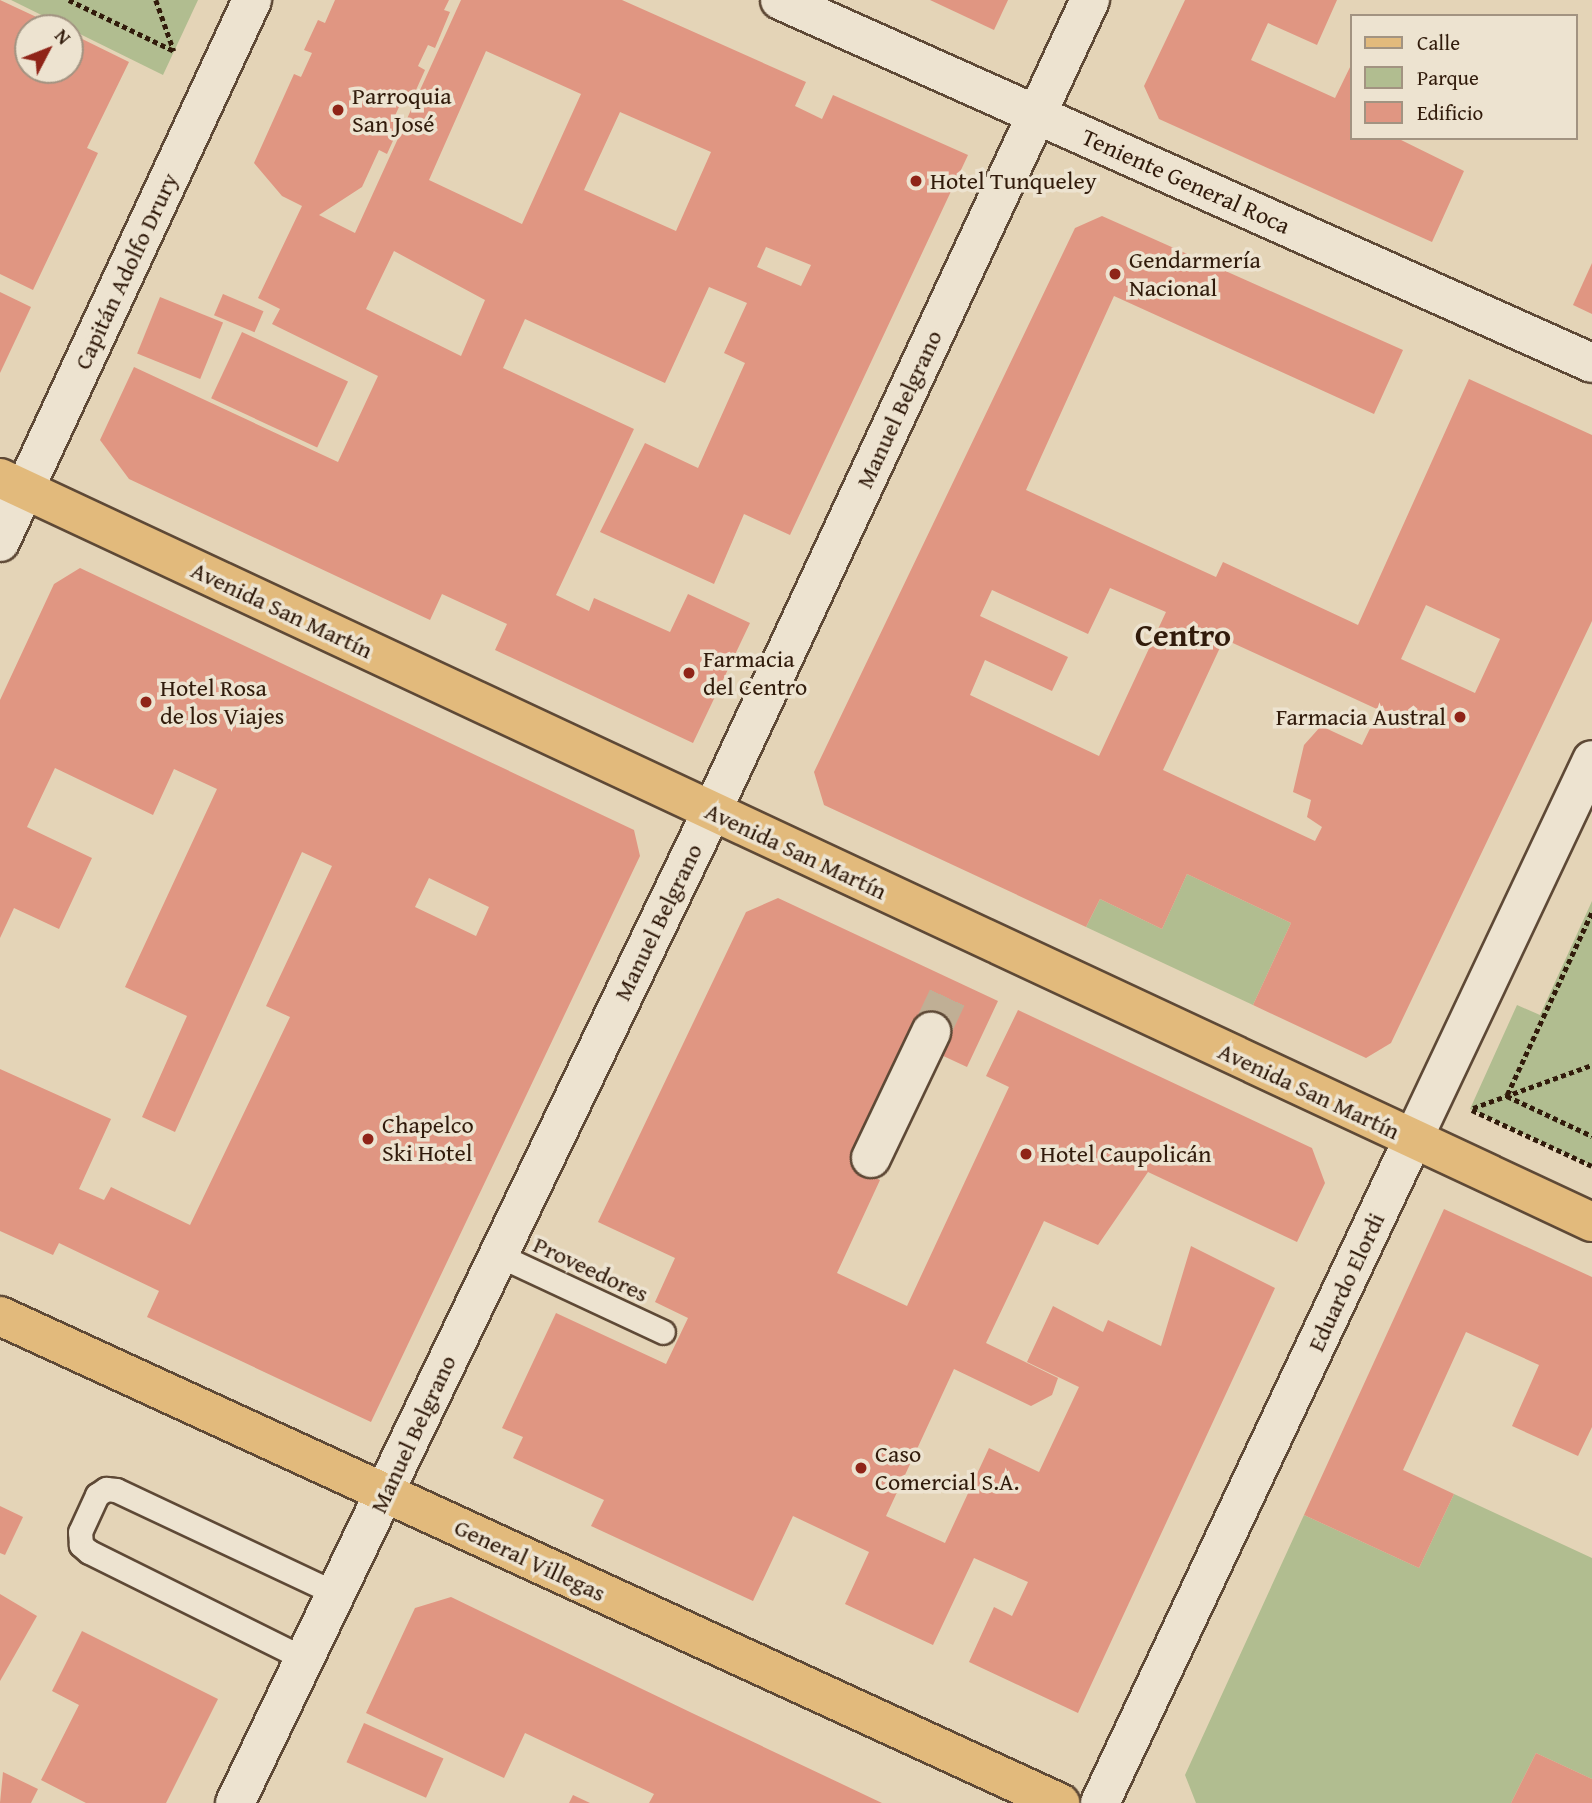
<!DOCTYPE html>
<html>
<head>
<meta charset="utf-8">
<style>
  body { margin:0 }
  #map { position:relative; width:1592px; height:1803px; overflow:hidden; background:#e4d4b7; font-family:"Gentium Book Plus",serif }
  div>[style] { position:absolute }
  .green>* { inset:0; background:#b1bd90 }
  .building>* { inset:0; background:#e09682; transform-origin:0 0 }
  .street-tunnel>* { height:38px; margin-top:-19px; transform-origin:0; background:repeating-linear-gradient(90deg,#c0af95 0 38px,transparent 0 57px) }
  .path>* { height:4.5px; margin-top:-2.25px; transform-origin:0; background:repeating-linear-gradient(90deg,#311b0b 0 5px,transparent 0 8.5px) }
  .roads { filter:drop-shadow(2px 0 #5e4936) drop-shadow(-2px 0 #5e4936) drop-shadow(0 2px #5e4936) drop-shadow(0 -2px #5e4936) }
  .lane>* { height:23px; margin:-11.5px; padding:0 11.5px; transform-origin:11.5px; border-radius:11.5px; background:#ede3d0 }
  .street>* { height:38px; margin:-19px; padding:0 19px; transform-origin:19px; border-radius:19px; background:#ede3d0 }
  .secondary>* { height:38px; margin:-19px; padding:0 19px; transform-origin:19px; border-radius:19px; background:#ede3d0 }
  .primary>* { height:38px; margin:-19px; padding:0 19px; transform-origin:19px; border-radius:19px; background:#e2ba7c }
  .dots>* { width:19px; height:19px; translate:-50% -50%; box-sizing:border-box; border:4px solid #ede3d0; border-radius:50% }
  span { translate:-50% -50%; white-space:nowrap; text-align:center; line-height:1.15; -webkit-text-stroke:7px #ede3d0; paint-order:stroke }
  .poi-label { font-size:24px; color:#311b0b }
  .left { translate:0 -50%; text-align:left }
  .right { translate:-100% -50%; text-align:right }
  .street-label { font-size:24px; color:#311b0b }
  .district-label { font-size:32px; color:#311b0b; font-weight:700 }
  .legend { position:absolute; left:1350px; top:14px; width:228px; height:126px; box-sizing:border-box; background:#ede3d0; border:2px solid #a29381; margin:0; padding:9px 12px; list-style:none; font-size:21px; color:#311b0b }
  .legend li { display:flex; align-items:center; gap:14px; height:35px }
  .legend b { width:35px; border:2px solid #a29381 }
  .north { position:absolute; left:14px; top:14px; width:70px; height:70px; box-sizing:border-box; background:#ede3d0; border:2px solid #a29381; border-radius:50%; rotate:48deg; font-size:19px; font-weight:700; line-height:28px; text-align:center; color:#311b0b }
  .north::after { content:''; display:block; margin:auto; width:24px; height:32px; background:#8f2418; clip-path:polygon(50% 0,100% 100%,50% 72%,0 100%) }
</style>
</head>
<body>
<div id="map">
  <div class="green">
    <i style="clip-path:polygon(11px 0,198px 0,163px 75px)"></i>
    <i style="clip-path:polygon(1187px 874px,1291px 923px,1253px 1005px,1086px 927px,1100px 899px,1162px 929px)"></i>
    <i style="clip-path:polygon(1592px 901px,1592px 1166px,1470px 1109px,1517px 1005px,1540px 1015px)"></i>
    <i style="clip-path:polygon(1454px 1494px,1592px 1558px,1592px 1779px,1536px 1753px,1511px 1803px,1196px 1803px,1185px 1775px,1304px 1515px,1419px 1568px)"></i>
  </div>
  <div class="building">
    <i style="clip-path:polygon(0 0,60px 28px,28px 28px,28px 70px,70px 70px,70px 33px,129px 62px,87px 148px,98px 153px,33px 290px,0 274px)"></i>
    <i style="clip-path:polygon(evenodd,335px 0,449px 0,444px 10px,450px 12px,435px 48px,428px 45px,418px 66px,425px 70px,412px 99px,404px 96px,393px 120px,401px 123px,387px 154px,379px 150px,362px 187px,319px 215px,355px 233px,461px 0,622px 0,806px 82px,795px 106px,822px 119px,833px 95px,968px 155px,790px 535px,744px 514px,714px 584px,600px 532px,645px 443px,698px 468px,745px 363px,724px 353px,747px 303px,709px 287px,665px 383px,525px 319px,503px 368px,634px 429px,556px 595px,589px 611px,594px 598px,670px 632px,688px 594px,750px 623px,693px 743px,495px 650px,507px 624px,442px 594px,430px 620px,129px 479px,100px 440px,134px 367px,338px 462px,378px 376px,272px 324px,280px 309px,258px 298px,302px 206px,282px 196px,254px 163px,294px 74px,301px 77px,312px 53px,304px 50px,318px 20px,325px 23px,335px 0,486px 51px,581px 94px,522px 224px,429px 180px,486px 51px,335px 0,620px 112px,711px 152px,676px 231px,584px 190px,620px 112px,335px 0,766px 247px,811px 265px,801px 286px,757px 267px,766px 247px,335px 0,394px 251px,485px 300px,461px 356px,366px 309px,394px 251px)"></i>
    <i style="clip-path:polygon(930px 0,1008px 0,994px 30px)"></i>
    <i style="clip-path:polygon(1185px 0,1337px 0,1317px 45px,1268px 23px,1251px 60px,1335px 98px,1352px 63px,1352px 138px,1397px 138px,1464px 171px,1432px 242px,1159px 119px,1144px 86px)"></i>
    <i style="clip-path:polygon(evenodd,1102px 216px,1403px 350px,1374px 414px,1114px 296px,1026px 490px,1216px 577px,1223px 562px,1358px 625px,1469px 379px,1592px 435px,1592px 621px,1391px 1043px,1366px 1058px,1253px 1005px,1291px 923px,1187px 874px,1162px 929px,1100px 899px,1086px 927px,824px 805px,814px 772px,1075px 228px,1102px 216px,1110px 588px,1166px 612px,1099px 756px,970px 695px,985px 660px,1052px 691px,1068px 657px,980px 616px,992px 590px,1088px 634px,1110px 588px,1102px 216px,1426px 605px,1500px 639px,1475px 693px,1401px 659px,1426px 605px,1102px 216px,1224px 639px,1379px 710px,1362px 745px,1321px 726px,1304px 745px,1293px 792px,1311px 800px,1307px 817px,1322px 827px,1315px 841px,1163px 770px,1224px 639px)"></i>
    <i style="clip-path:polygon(1592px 263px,1592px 314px,1573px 305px)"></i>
    <i style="clip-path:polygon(0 292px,31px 307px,0 373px)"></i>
    <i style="left:223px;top:294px;width:44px;height:23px;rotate:23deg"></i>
    <i style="left:160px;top:297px;width:68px;height:61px;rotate:22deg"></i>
    <i style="left:242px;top:332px;width:117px;height:73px;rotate:25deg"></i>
    <i style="clip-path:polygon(evenodd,80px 568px,634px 830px,640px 856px,371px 1422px,147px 1317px,159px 1291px,59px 1243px,53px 1255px,0 1231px,0 1069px,111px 1119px,79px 1189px,104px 1200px,111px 1187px,190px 1225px,290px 1017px,266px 1006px,332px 866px,302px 852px,175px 1132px,142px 1117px,187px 1016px,125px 987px,217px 789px,174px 769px,153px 815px,55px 768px,27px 827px,92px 858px,59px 929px,14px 908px,0 938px,0 700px,54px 584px,80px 568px,429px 878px,489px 907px,476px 936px,415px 907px,429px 878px)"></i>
    <i style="clip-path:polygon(778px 898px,998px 1001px,967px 1067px,939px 1054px,917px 1025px,852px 1166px,880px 1180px,837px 1273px,907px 1306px,1009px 1087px,986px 1076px,1018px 1010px,1312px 1148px,1325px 1183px,1297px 1242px,1148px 1172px,1098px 1245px,1044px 1221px,986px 1343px,1058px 1378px,1052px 1395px,1031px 1406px,954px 1369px,886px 1516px,945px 1543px,989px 1448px,1039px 1472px,1079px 1387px,1027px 1362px,1053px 1306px,1103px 1332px,1108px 1320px,1161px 1346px,1191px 1246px,1275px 1288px,1078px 1713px,969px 1662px,994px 1607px,1012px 1616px,1028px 1582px,974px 1558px,933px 1645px,845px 1604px,869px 1552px,793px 1516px,753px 1601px,591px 1526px,604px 1500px,513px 1458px,523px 1437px,502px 1428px,556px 1313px,666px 1364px,688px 1318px,655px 1302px,675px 1258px,598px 1222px,746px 912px)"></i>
    <i style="clip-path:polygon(1444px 1209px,1592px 1277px,1592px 1427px,1578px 1456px,1512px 1426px,1539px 1365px,1466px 1332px,1403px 1470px,1454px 1494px,1419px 1568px,1304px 1515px)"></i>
    <i style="clip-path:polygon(0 1506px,23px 1517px,5px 1555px,0 1553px)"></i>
    <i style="clip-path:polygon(0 1594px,37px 1616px,0 1681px)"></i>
    <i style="clip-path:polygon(451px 1597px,692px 1713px,882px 1803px,649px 1803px,654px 1794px,525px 1733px,504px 1778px,366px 1713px,415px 1608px)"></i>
    <i style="clip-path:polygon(82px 1631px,218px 1699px,166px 1803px,86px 1803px,41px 1780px,79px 1705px,52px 1691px)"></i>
    <i style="left:364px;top:1723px;width:87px;height:43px;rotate:24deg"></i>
    <i style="clip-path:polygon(1536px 1753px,1592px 1779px,1592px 1803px,1511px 1803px)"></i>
    <i style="clip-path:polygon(3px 1772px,38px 1789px,31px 1803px,0 1803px)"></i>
    <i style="clip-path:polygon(573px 1795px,590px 1803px,569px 1803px)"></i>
  </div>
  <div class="street-tunnel">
    <i style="left:931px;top:1032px;width:56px;rotate:-64.8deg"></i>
  </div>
  <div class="path">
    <i style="left:69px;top:0;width:117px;rotate:25.9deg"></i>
    <i style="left:156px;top:0;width:54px;rotate:70.6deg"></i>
    <i style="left:1592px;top:913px;width:202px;rotate:114.9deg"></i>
    <i style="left:1507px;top:1096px;width:94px;rotate:25.2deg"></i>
    <i style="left:1473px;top:1108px;width:127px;rotate:-19.9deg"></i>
    <i style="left:1472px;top:1110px;width:132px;rotate:25deg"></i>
  </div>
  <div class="roads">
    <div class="lane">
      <i style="left:496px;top:1254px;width:184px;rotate:25deg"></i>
      <i style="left:305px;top:1659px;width:241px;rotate:-153.6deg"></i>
      <i style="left:89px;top:1552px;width:11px;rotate:-139deg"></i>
      <i style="left:81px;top:1545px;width:13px;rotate:-94deg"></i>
      <i style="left:80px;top:1532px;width:41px;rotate:-65.3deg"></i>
      <i style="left:97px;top:1495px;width:11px;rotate:-34deg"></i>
      <i style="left:106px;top:1489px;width:10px;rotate:6deg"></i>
      <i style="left:116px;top:1490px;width:244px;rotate:25.2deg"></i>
    </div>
    <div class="street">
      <i style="left:0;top:542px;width:598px;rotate:-65.06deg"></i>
      <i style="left:871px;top:1158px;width:140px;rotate:-64.5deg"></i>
      <i style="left:235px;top:1803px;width:1101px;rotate:-64.32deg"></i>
      <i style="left:712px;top:811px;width:895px;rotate:-65.01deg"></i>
      <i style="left:1100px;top:1803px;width:734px;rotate:-64.76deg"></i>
    </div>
    <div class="secondary">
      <i style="left:780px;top:0;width:889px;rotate:24.09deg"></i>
      <i style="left:1413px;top:1139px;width:419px;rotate:-64.7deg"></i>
    </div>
    <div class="primary">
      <i style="left:0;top:478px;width:1757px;rotate:25.05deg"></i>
      <i style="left:0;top:1316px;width:1167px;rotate:24.68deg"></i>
    </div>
  </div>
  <div class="dots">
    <i style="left:338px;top:110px;background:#8f2418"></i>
    <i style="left:916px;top:181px;background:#8f2418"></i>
    <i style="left:1115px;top:274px;background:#8f2418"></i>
    <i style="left:689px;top:673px;background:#8f2418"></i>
    <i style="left:146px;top:702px;background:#8f2418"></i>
    <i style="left:1460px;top:717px;background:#8f2418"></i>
    <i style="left:368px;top:1139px;background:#8f2418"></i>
    <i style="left:1026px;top:1154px;background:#8f2418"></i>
    <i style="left:861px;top:1468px;background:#8f2418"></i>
  </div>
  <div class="poi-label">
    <span class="left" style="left:352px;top:110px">Parroquia<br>San José</span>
    <span class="left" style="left:930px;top:181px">Hotel Tunqueley</span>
    <span class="left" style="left:1129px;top:274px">Gendarmería<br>Nacional</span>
    <span class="left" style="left:703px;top:673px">Farmacia<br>del Centro</span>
    <span class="left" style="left:160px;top:702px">Hotel Rosa<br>de los Viajes</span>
    <span class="right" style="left:1446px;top:717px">Farmacia Austral</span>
    <span class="left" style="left:382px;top:1139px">Chapelco<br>Ski Hotel</span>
    <span class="left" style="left:1040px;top:1154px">Hotel Caupolicán</span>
    <span class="left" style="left:875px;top:1468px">Caso<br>Comercial S.A.</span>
  </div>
  <div class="street-label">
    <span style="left:1186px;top:181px;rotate:24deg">Teniente General Roca</span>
    <span style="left:126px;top:271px;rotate:-65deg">Capitán Adolfo Drury</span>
    <span style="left:899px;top:409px;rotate:-65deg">Manuel Belgrano</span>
    <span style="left:282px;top:610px;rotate:25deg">Avenida San Martín</span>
    <span style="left:796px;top:851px;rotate:25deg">Avenida San Martín</span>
    <span style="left:658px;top:922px;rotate:-64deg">Manuel Belgrano</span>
    <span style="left:1309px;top:1091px;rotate:25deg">Avenida San Martín</span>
    <span style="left:591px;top:1269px;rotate:25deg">Proveedores</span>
    <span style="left:1346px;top:1282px;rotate:-65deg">Eduardo Elordi</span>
    <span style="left:413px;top:1434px;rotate:-65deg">Manuel Belgrano</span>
    <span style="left:530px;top:1560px;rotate:25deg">General Villegas</span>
  </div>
  <div class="district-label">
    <span style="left:1183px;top:635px">Centro</span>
  </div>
  <ul class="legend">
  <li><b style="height:9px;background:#e2ba7c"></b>Calle</li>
  <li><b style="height:19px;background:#b1bd90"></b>Parque</li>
  <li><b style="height:19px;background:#e09682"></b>Edificio</li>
  </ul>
  <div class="north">N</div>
</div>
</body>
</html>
